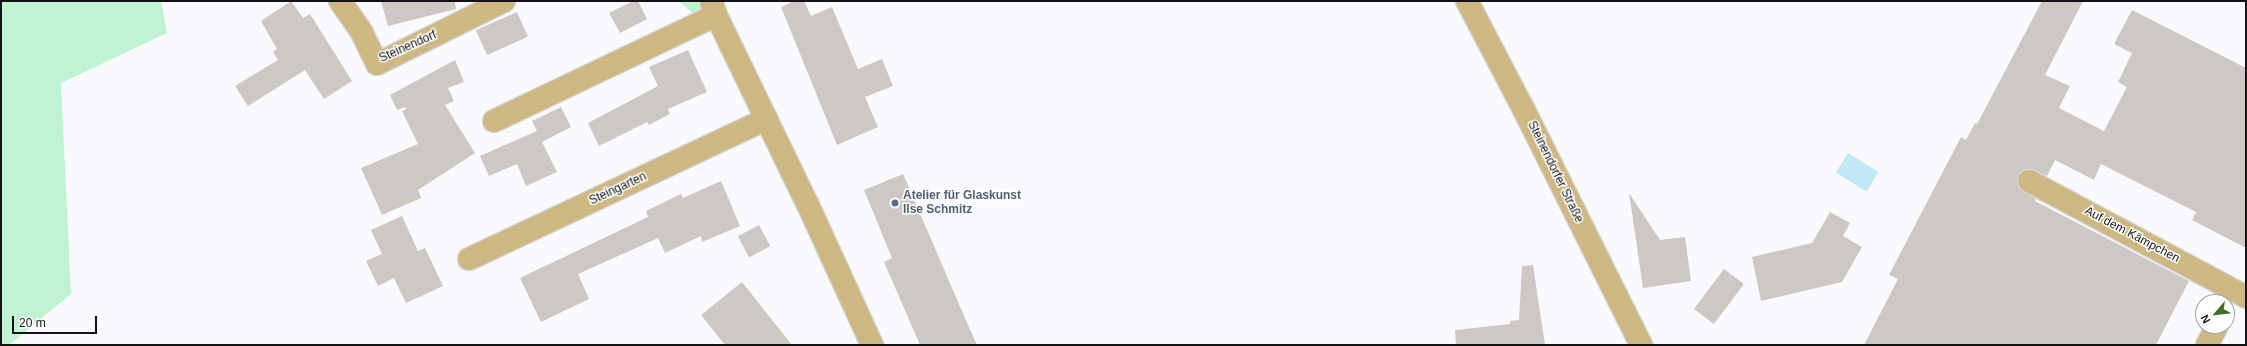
<!DOCTYPE html>
<html>
<head>
<meta charset="utf-8">
<style>
  body { margin:0 }
  #map { position:relative; width:2247px; height:346px; overflow:hidden; background:#fafafe; font-family:Arial,sans-serif }
  div>[style] { position:absolute }
  .green>* { inset:0; background:#bff3d2 }
  .water>* { inset:0; background:#c2e8f6; transform-origin:0 0 }
  .building>* { inset:0; background:#cdc8c3; transform-origin:0 0 }
  .roads { filter:drop-shadow(1px 0 #d5d5d9) drop-shadow(-1px 0 #d5d5d9) drop-shadow(0 1px #d5d5d9) drop-shadow(0 -1px #d5d5d9) }
  .minor>* { height:22px; margin:-11px; padding:0 11px; transform-origin:11px; border-radius:11px; background:#ceb881 }
  .dots>* { width:11px; height:11px; translate:-50% -50%; box-sizing:border-box; border:2px solid #fff; border-radius:50% }
  span { translate:-50% -50%; white-space:nowrap; text-align:center; line-height:1.15; -webkit-text-stroke:3px #fff; paint-order:stroke }
  .street-label { font-size:12px; color:#131315 }
  .service-label { font-size:12px; color:#4e5e75; font-weight:700 }
  .left { translate:0 -50%; text-align:left }
  .frame { position:absolute; inset:0; border:2px solid #131315; pointer-events:none }
  .north { position:absolute; left:2195px; top:294px; width:40px; height:40px; box-sizing:border-box; background:#fff; border:1px solid #a1a1a1; border-radius:50%; rotate:242deg; font-size:11px; font-weight:700; line-height:16px; text-align:center; color:#131315 }
  .north::after { content:''; display:block; margin:auto; width:14px; height:18px; background:#446d29; clip-path:polygon(50% 0,100% 100%,50% 72%,0 100%) }
  .scale { position:absolute; left:12px; top:316px; width:85px; height:18px; box-sizing:border-box; border:2px solid #131315; border-top:0; padding-left:5px; font-size:12px; line-height:14px; white-space:nowrap; color:#131315; -webkit-text-stroke:3px #fff; paint-order:stroke }
</style>
</head>
<body>
<div id="map">
  <div class="green">
    <i style="clip-path:polygon(1px 1px,161px 1px,167px 33px,61px 83px,71px 294px,9px 345px,1px 345px)"></i>
    <i style="clip-path:polygon(678px 1px,702px 1px,704px 8px,695px 15px)"></i>
  </div>
  <div class="water">
    <i style="left:1848px;top:153px;width:36px;height:23px;rotate:32deg"></i>
  </div>
  <div class="building">
    <i style="clip-path:polygon(291px 1px,303px 18px,310px 14px,352px 81px,324px 99px,305px 70px,248px 106px,235px 86px,278px 60px,273px 52px,277px 49px,261px 21px)"></i>
    <i style="clip-path:polygon(381px 1px,455px 1px,456px 9px,388px 26px)"></i>
    <i style="clip-path:polygon(633px 1px,638px 1px,647px 19px,620px 33px,609px 13px)"></i>
    <i style="clip-path:polygon(794px 1px,804px 1px,811px 16px,832px 7px,858px 69px,882px 59px,893px 86px,865px 97px,878px 127px,837px 145px,781px 7px)"></i>
    <i style="clip-path:polygon(2042px 1px,2083px 1px,2045px 75px,2070px 86px,2059px 108px,2104px 131px,2127px 87px,2118px 82px,2132px 53px,2114px 44px,2132px 10px,2246px 68px,2246px 248px,2192px 220px,2196px 212px,2101px 164px,2094px 180px,2055px 160px,2047px 176px,2029px 169px,2022px 171px,2017px 181px,2019px 188px,2036px 199px,2035px 201px,2189px 281px,2156px 345px,1864px 345px,1898px 279px,1889px 275px,1902px 250px,1961px 137px,1966px 140px,1975px 123px,1977px 124px)"></i>
    <i style="left:517px;top:12px;width:27px;height:45px;rotate:66deg"></i>
    <i style="clip-path:polygon(688px 50px,707px 92px,668px 109px,670px 114px,649px 125px,647px 122px,599px 146px,588px 123px,658px 86px,649px 67px)"></i>
    <i style="clip-path:polygon(455px 60px,464px 82px,448px 88px,454px 101px,445px 105px,475px 153px,418px 190px,421px 198px,382px 215px,361px 168px,418px 144px,402px 111px,406px 109px,405px 107px,397px 110px,390px 95px)"></i>
    <i style="clip-path:polygon(561px 107px,571px 127px,542px 142px,557px 172px,526px 186px,517px 164px,489px 176px,480px 156px,537px 131px,532px 121px)"></i>
    <i style="clip-path:polygon(903px 174px,968px 325px,977px 345px,920px 345px,884px 262px,892px 258px,864px 190px)"></i>
    <i style="clip-path:polygon(721px 181px,740px 226px,702px 242px,701px 236px,665px 253px,658px 238px,578px 274px,589px 299px,541px 322px,520px 278px,648px 217px,646px 211px,681px 194px,683px 198px)"></i>
    <i style="clip-path:polygon(1629px 193px,1660px 240px,1685px 237px,1691px 281px,1643px 288px)"></i>
    <i style="clip-path:polygon(1830px 212px,1850px 223px,1843px 236px,1862px 247px,1842px 282px,1761px 301px,1752px 257px,1812px 243px)"></i>
    <i style="clip-path:polygon(402px 216px,418px 251px,425px 248px,443px 286px,406px 303px,394px 278px,378px 286px,366px 261px,382px 254px,371px 230px)"></i>
    <i style="left:759px;top:225px;width:24px;height:24px;rotate:62deg"></i>
    <i style="clip-path:polygon(1533px 265px,1545px 345px,1456px 345px,1455px 330px,1510px 324px,1510px 321px,1519px 320px,1522px 266px)"></i>
    <i style="left:1724px;top:269px;width:25px;height:50px;rotate:37deg"></i>
    <i style="clip-path:polygon(742px 282px,792px 345px,725px 345px,701px 315px)"></i>
  </div>
  <div class="roads">
    <div class="minor">
      <i style="left:340px;top:1px;width:39px;rotate:55deg"></i>
      <i style="left:362px;top:33px;width:34px;rotate:64deg"></i>
      <i style="left:377px;top:64px;width:142px;rotate:-26.4deg"></i>
      <i style="left:711px;top:1px;width:15px;rotate:70deg"></i>
      <i style="left:716px;top:15px;width:211px;rotate:64.2deg"></i>
      <i style="left:808px;top:205px;width:154px;rotate:65.4deg"></i>
      <i style="left:1467px;top:1px;width:121px;rotate:62.4deg"></i>
      <i style="left:1523px;top:108px;width:265px;rotate:63.5deg"></i>
      <i style="left:494px;top:121px;width:246px;rotate:-25.5deg"></i>
      <i style="left:2029px;top:181px;width:246px;rotate:28.1deg"></i>
      <i style="left:469px;top:259px;width:329px;rotate:-25.2deg"></i>
      <i style="left:2207px;top:345px;width:21px;rotate:-62deg"></i>
    </div>
  </div>
  <div class="dots">
    <i style="left:895px;top:203px;background:#5c6f8a"></i>
  </div>
  <div class="street-label">
    <span style="left:408px;top:47px;rotate:-24deg">Steinendorf</span>
    <span style="left:1555px;top:172px;rotate:64deg">Steinendorfer Straße</span>
    <span style="left:618px;top:189px;rotate:-25deg">Steingarten</span>
    <span style="left:2132px;top:235px;rotate:28deg">Auf dem Kämpchen</span>
  </div>
  <div class="service-label">
    <span class="left" style="left:903px;top:203px">Atelier für Glaskunst<br>Ilse Schmitz</span>
  </div>
  <div class="frame"></div>
  <div class="north">N</div>
  <div class="scale">20 m</div>
</div>
</body>
</html>
